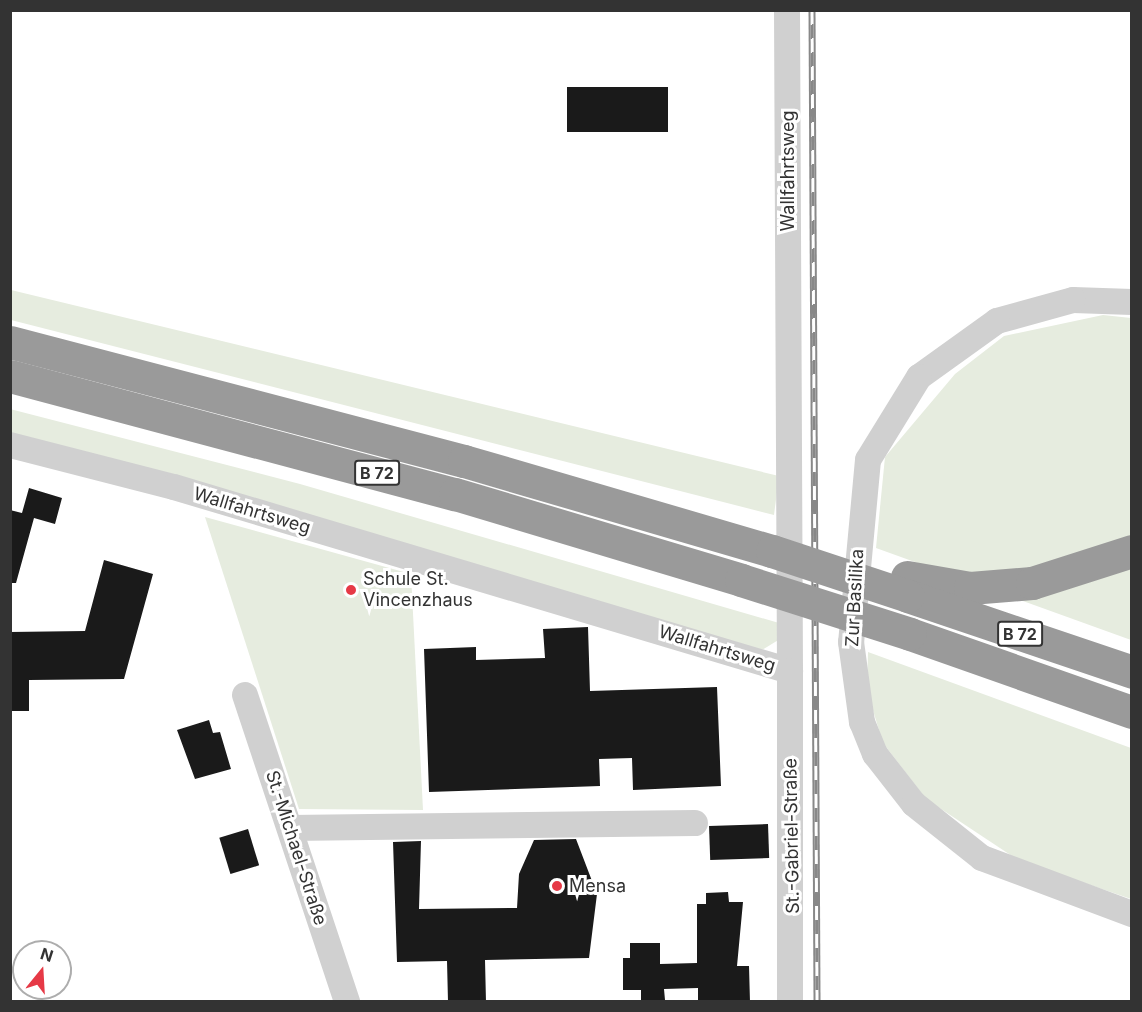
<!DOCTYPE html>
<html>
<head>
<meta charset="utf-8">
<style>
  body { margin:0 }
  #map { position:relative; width:1142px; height:1012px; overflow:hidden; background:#fff; font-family:Inter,sans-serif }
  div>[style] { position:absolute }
  .green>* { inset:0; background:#e6ecdf }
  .building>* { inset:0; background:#1a1a1a; transform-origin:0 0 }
  .minor>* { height:26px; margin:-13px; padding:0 13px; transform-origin:13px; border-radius:13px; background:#d0d0d0 }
  .highway>* { height:33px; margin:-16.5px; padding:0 16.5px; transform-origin:16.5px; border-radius:16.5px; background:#9a9a9a }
  .rail>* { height:7px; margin-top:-3.5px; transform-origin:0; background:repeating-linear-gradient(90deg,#fff 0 14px,#888 0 28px); box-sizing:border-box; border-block:2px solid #888 }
  .highway-bridge>* { height:33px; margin:-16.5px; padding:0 16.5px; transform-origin:16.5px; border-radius:16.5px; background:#9a9a9a }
  .dots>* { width:16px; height:16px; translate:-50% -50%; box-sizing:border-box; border:3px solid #fff; border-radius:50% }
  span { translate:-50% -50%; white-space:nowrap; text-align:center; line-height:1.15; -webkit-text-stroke:6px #fff; paint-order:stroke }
  .shield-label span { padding:2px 4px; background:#fff; border:2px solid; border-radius:4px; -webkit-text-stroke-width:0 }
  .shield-label { font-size:16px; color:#333; font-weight:700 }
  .street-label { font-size:18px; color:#333 }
  .poi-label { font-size:18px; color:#333 }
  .left { translate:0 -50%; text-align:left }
  .frame { position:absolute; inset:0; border:12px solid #333; pointer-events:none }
  .north { position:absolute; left:12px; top:940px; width:60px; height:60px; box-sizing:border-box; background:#fff; border:2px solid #adadad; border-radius:50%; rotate:18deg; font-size:16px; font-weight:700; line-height:24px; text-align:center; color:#333 }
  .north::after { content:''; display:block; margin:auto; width:21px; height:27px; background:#e63946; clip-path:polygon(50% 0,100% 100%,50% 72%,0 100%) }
</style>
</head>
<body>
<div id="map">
  <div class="green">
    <i style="clip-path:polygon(11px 290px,779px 476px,774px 515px,11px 320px)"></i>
    <i style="clip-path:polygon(1103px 315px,1131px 318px,1131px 640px,876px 548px,885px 457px,955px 374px,1004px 336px)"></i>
    <i style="clip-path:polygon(10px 409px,300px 484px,779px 623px,780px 639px,762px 650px,11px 436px)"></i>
    <i style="clip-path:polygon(205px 517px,411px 574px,423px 810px,299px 809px)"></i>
    <i style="clip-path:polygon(868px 652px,1131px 748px,1131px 899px,1018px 860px,926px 799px,883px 743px,867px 691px)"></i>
  </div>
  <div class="building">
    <i style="left:668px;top:87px;width:45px;height:101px;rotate:90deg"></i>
    <i style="clip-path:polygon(29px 488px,62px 498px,55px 524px,34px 518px,16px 583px,10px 583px,10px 510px,22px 513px)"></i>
    <i style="clip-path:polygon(104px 560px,153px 574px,124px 679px,29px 680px,29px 711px,10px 711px,10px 632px,85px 631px)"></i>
    <i style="clip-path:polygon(588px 627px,590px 691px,717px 687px,721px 786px,633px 790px,632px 758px,599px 759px,600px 786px,429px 792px,424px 649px,476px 647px,476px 660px,545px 658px,543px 629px)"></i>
    <i style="clip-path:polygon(209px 720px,213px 733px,220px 732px,231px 769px,195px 779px,177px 730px)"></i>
    <i style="left:768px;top:824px;width:34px;height:59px;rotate:88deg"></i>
    <i style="left:248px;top:829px;width:38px;height:30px;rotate:73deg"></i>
    <i style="clip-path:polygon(576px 839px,597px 894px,589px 958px,485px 960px,486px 1002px,448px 1002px,447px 961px,397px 962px,393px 842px,421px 841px,419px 909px,517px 908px,519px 874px,534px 840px)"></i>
    <i style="clip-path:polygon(728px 892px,729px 902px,743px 902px,737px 966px,749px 966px,750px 1002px,698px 1002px,698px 988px,664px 989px,665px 1000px,641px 1000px,641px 990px,623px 990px,623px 958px,630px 958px,630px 943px,660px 943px,660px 964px,697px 963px,697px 904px,706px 904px,706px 893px)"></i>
  </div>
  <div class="minor">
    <i style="left:1132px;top:302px;width:59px;rotate:-178.1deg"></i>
    <i style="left:1073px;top:300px;width:79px;rotate:164.6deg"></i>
    <i style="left:997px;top:321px;width:96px;rotate:144.3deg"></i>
    <i style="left:919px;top:377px;width:97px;rotate:121.6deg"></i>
    <i style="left:868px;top:460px;width:183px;rotate:95.3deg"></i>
    <i style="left:851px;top:642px;width:81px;rotate:82.2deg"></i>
    <i style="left:862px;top:722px;width:35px;rotate:68deg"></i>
    <i style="left:875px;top:754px;width:63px;rotate:52deg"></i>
    <i style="left:914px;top:804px;width:87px;rotate:38.5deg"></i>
    <i style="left:982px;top:858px;width:160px;rotate:20.5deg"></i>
    <i style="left:10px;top:445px;width:169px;rotate:14.4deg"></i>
    <i style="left:174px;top:487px;width:643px;rotate:16.63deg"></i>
    <i style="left:790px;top:671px;width:661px;rotate:-90.26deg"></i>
    <i style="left:790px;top:671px;width:331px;rotate:90deg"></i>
    <i style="left:245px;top:695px;width:324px;rotate:71.6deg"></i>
    <i style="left:290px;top:828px;width:405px;rotate:-0.7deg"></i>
  </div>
  <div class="highway">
    <i style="left:10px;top:342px;width:469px;rotate:14.7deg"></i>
    <i style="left:464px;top:461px;width:321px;rotate:16.3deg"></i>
    <i style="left:10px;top:376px;width:460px;rotate:14.9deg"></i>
    <i style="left:455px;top:494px;width:299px;rotate:16.7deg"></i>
    <i style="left:907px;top:577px;width:64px;rotate:9.9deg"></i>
    <i style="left:970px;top:588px;width:62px;rotate:-4.6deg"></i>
    <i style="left:1032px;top:583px;width:105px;rotate:-17.7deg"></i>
    <i style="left:908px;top:596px;width:237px;rotate:18.7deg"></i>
    <i style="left:910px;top:634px;width:235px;rotate:19.4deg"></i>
  </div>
  <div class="rail">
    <i style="left:812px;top:10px;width:992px;rotate:89.71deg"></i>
  </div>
  <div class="highway-bridge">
    <i style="left:772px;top:551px;width:143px;rotate:18.3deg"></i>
    <i style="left:741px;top:580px;width:177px;rotate:17.7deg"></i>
  </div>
  <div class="dots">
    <i style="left:351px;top:590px;background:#e63946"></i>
    <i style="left:557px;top:886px;background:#e63946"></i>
  </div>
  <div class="shield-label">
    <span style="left:377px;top:473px">B 72</span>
    <span style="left:1020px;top:634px">B 72</span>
  </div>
  <div class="street-label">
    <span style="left:788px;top:171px;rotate:-90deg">Wallfahrtsweg</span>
    <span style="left:252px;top:511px;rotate:17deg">Wallfahrtsweg</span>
    <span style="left:855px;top:598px;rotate:-87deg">Zur Basilika</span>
    <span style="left:717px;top:649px;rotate:17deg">Wallfahrtsweg</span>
    <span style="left:792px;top:836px;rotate:-91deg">St.-Gabriel-Straße</span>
    <span style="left:296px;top:848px;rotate:72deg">St.-Michael-Straße</span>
  </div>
  <div class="poi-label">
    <span class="left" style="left:363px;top:590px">Schule St.<br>Vincenzhaus</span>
    <span class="left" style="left:569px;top:886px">Mensa</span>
  </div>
  <div class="frame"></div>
  <div class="north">N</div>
</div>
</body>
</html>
